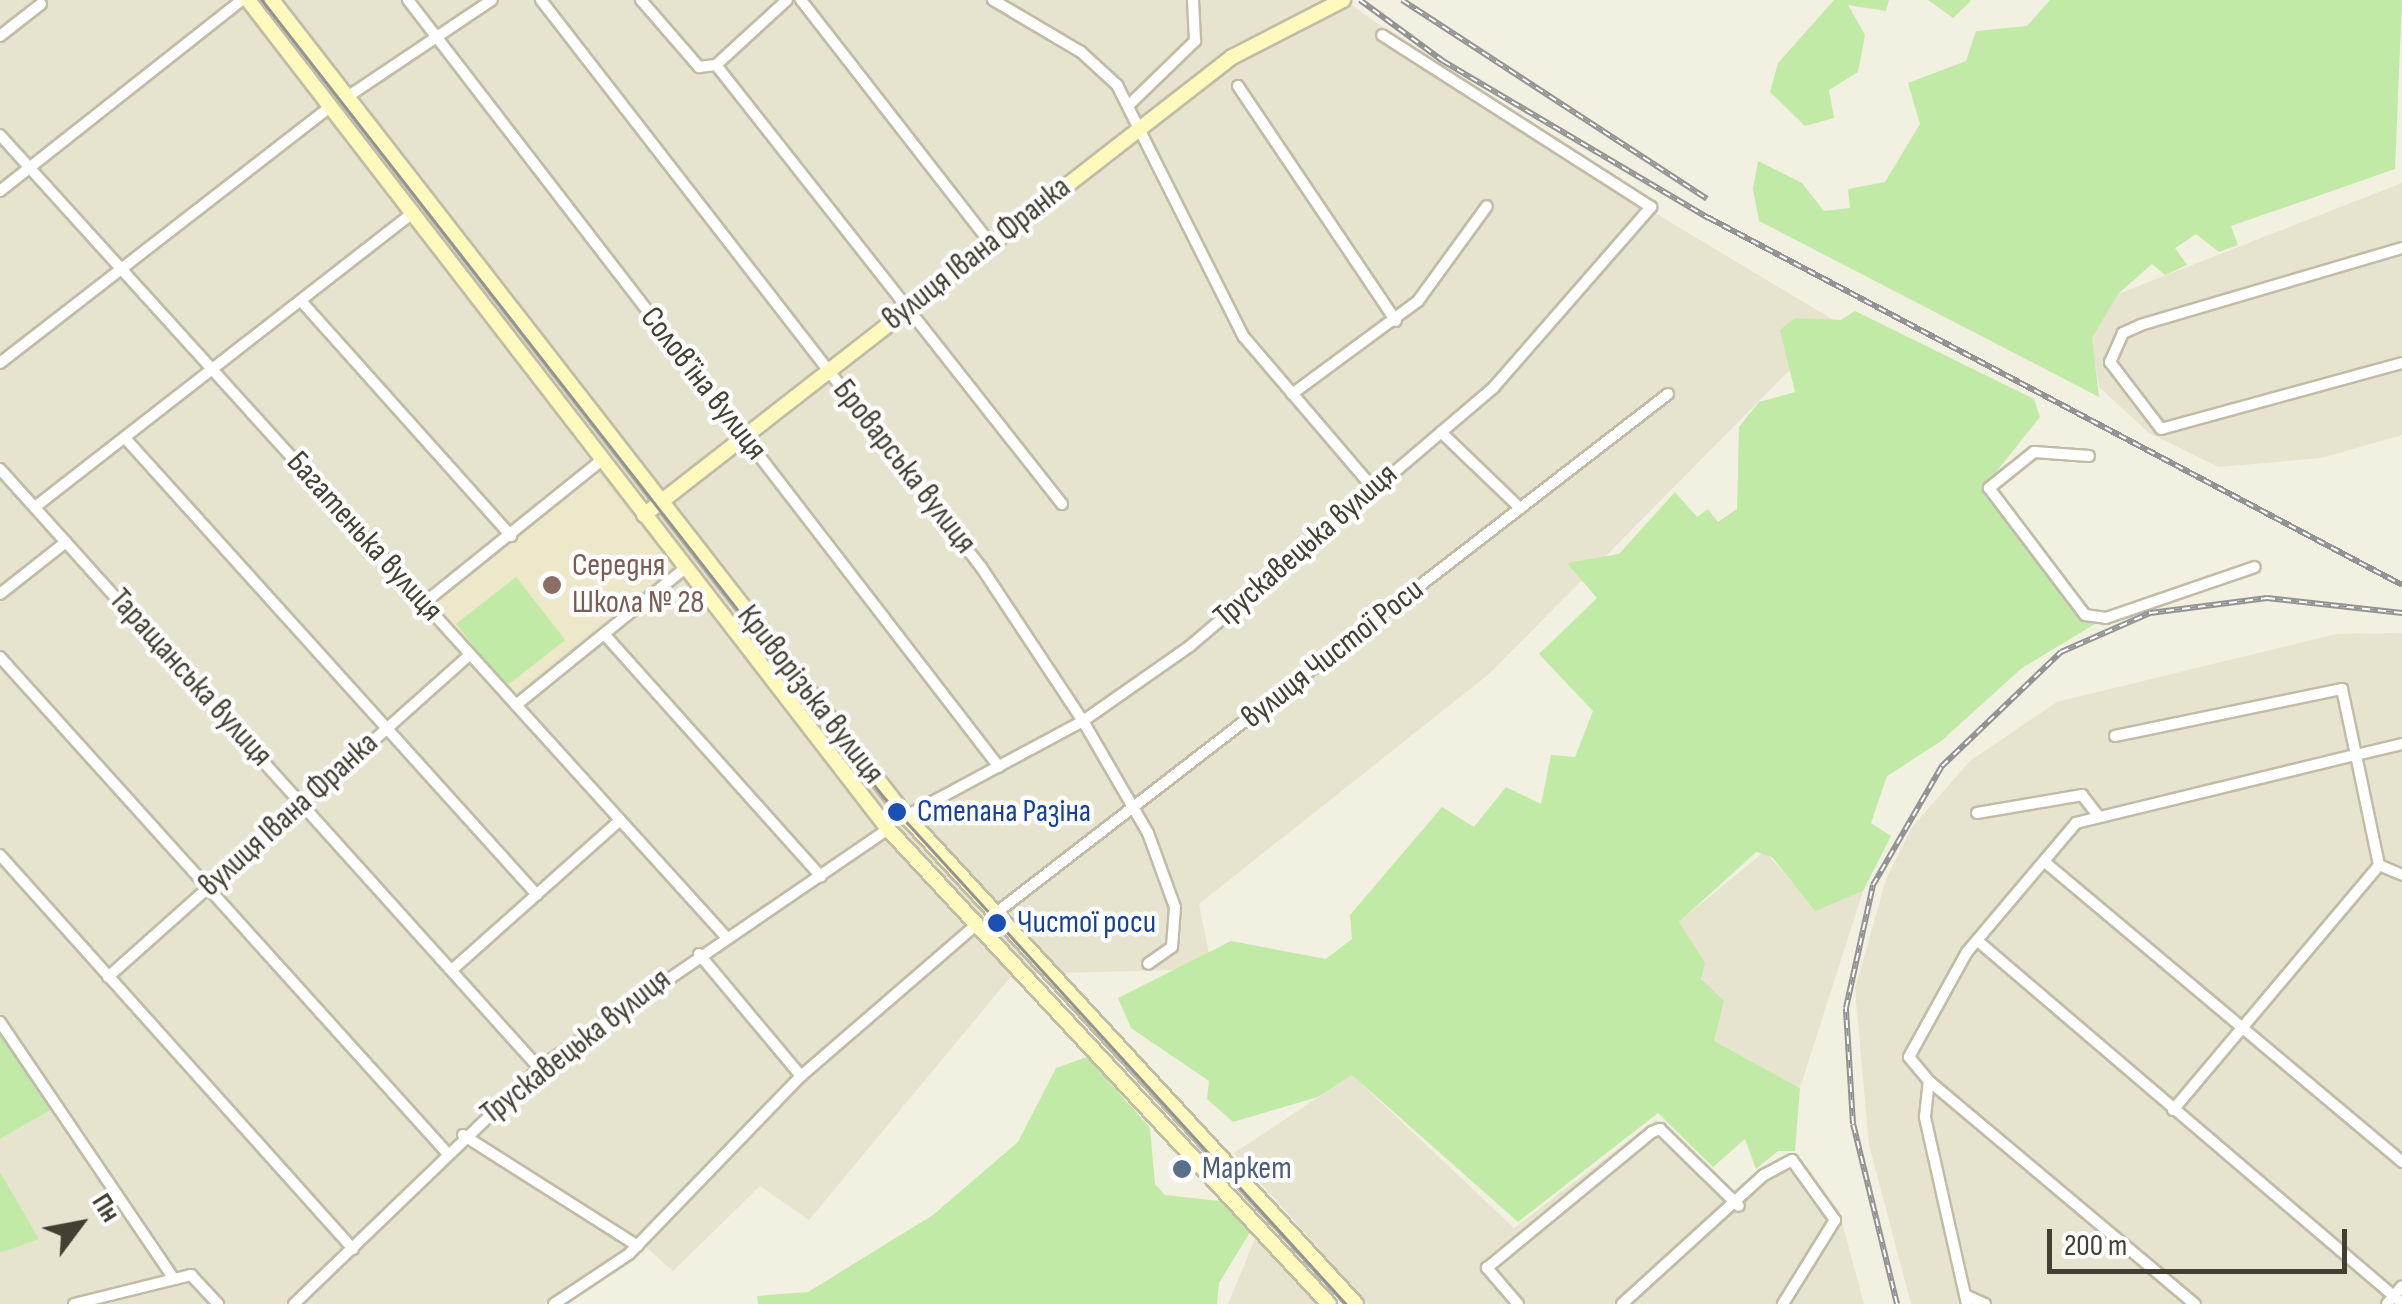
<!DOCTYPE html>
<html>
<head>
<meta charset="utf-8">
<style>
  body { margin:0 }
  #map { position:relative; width:2402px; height:1304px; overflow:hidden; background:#f2f0e1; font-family:"Sofia Sans Condensed",sans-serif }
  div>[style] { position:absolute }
  .residential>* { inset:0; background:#e6e3cf }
  .education>* { inset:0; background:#ede8ca; transform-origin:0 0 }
  .green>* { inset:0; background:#c1eaa6; transform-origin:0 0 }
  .roads { filter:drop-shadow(2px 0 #c0bca6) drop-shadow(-2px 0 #c0bca6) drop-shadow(0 2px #c0bca6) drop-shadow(0 -2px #c0bca6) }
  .street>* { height:10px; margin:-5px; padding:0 5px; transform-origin:5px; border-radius:5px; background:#fff }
  .secondary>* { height:14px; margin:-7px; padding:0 7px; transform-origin:7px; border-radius:7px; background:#fff9be }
  .tram>* { height:2.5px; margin:-1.25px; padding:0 1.25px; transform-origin:1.25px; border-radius:1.25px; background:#939393 }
  .rail>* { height:6px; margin-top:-3px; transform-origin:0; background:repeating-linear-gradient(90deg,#fff 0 8px,#939393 0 16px); box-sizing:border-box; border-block:2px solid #939393 }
  .dots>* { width:28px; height:28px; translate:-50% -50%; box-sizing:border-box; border:5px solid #fff; border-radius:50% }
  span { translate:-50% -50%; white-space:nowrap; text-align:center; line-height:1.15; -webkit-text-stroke:9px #fff; paint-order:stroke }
  .street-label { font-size:32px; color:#433f32 }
  .education-label { font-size:32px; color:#785e54 }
  .left { translate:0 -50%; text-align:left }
  .transit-label { font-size:32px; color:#164399 }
  .service-label { font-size:32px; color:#4e5e75 }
  .north { position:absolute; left:30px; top:1174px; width:100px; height:100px; -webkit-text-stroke:8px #fff; paint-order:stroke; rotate:58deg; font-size:28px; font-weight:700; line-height:40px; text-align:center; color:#433f32 }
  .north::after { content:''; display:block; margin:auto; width:35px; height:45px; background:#433f32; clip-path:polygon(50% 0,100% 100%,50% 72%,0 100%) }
  .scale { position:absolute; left:2047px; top:1229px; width:300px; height:45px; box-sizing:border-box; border:5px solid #433f32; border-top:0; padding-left:12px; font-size:30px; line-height:35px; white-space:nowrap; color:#433f32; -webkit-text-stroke:8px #fff; paint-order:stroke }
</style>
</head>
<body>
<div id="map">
  <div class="residential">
    <i style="clip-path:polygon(0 0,1345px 0,1558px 155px,1837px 322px,1489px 674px,1199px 904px,1212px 969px,1013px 974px,809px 1220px,760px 1186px,673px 1271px,646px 1247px,566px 1304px,0 1304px,0 1253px,38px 1239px,0 1172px,0 1139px,51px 1109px,0 1030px)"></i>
    <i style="clip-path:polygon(2402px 183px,2402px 435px,2321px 458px,2219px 467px,2149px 433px,2099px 387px,2091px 338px,2118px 294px)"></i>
    <i style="clip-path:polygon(2402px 633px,2402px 1304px,1911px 1304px,1869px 1145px,1855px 989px,1886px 879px,1912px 827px,1970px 761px,2057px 702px,2336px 634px)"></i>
    <i style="clip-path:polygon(1765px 851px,1815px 910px,1863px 891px,1800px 1088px,1714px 1041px,1716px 1013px,1679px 922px)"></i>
    <i style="clip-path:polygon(1352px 1075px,1514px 1228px,1656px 1120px,1739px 1197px,1780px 1157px,1802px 1160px,1839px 1211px,1864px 1304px,1368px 1304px,1234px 1153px)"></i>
    <i style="clip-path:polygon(1260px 1227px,1323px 1304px,1228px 1304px)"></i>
  </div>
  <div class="education">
    <i style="left:598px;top:473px;width:119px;height:213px;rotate:51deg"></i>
  </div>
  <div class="green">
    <i style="clip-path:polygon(1834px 0,1889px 0,1886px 11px,1848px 5px,1865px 35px,1858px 72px,1829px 90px,1834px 118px,1805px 126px,1770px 92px,1778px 63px)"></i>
    <i style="clip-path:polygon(1928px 0,1970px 0,1971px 1px,1953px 18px)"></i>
    <i style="clip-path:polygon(2050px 0,2402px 0,2395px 169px,2231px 226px,2238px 245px,2219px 252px,2196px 234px,2175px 248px,2187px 265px,2165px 275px,2152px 264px,2118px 294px,2092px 338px,2099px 397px,1759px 221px,1753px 189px,1758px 161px,1802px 183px,1824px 211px,1850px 208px,1848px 189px,1885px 182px,1920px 124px,1908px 83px,1966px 61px,1976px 31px,2027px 26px)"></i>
    <i style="clip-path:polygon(1855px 311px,2034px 399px,2040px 417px,1985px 486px,2046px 576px,2100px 621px,2022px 668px,1940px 742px,1887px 776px,1871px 823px,1891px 836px,1863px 891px,1815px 911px,1772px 857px,1756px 852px,1679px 922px,1705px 963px,1701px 979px,1724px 1001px,1714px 1041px,1800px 1088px,1795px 1151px,1778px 1151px,1756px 1169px,1745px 1139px,1713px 1167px,1658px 1113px,1518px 1222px,1352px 1075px,1318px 1097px,1233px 1122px,1207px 1099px,1209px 1081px,1131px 1028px,1118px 998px,1231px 941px,1326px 959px,1352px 939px,1350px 915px,1442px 807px,1474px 827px,1506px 787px,1541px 804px,1551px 755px,1575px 757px,1593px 711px,1539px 654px,1597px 598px,1567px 563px,1619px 554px,1675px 492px,1697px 517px,1708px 509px,1718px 522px,1737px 509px,1739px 427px,1759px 402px,1795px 392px,1780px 330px,1795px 318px,1841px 320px)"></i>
    <i style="left:516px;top:577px;width:80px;height:76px;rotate:52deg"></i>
    <i style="clip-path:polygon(0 1030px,52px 1109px,0 1139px)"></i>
    <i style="clip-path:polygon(1087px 1057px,1150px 1128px,1155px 1184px,1165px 1195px,1229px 1202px,1252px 1229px,1219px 1283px,1217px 1304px,758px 1304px,757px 1296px,808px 1292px,933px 1215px,1018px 1142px,1056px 1068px)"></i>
    <i style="clip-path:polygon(0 1172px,39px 1239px,0 1253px)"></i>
  </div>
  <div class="roads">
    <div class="street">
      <i style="left:408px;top:0;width:968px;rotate:52.38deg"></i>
      <i style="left:541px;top:0;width:718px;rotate:52.19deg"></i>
      <i style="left:981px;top:567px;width:185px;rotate:56.5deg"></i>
      <i style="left:1083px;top:721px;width:129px;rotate:59.9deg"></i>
      <i style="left:1148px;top:833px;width:79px;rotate:70deg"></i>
      <i style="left:1175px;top:907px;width:40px;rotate:94.3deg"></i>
      <i style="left:1172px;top:947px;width:29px;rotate:145deg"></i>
      <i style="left:641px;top:0;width:89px;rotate:49.1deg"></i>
      <i style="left:699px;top:67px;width:17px;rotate:-7deg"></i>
      <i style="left:716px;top:65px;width:559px;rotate:51.76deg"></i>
      <i style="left:801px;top:0;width:308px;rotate:52.1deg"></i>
      <i style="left:993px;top:0;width:102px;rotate:30.6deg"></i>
      <i style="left:1081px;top:52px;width:49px;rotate:42.5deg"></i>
      <i style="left:1117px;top:85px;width:282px;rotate:63.3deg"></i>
      <i style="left:1244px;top:337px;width:197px;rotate:49.5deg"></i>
      <i style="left:0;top:36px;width:52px;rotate:-38deg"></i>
      <i style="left:716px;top:65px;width:96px;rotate:-42.5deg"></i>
      <i style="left:1238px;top:86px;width:283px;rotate:56.1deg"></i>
      <i style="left:347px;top:97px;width:174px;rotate:-33.8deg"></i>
      <i style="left:1130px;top:104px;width:91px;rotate:-44.1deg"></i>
      <i style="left:1195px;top:41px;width:41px;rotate:-92.8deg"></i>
      <i style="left:0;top:135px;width:1083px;rotate:47.84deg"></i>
      <i style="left:0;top:191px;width:308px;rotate:-38.3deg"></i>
      <i style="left:2402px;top:248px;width:272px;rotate:163.6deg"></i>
      <i style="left:2141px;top:325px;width:20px;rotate:156deg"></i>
      <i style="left:2123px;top:333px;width:32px;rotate:114deg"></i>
      <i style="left:2110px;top:362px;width:84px;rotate:52.7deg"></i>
      <i style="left:2161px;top:429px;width:250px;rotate:-15.3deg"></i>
      <i style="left:302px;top:302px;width:314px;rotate:48.2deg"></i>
      <i style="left:0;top:363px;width:418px;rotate:-37.8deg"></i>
      <i style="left:1292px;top:394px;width:157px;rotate:-36.4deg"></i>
      <i style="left:1418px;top:301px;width:117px;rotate:-54deg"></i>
      <i style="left:1441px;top:432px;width:110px;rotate:43.9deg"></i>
      <i style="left:125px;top:438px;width:615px;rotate:47.96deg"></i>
      <i style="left:2089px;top:456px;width:55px;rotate:-175.8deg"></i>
      <i style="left:2034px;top:452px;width:58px;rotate:141.3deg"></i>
      <i style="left:1989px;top:488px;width:159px;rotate:52.9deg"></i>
      <i style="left:2085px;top:615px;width:21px;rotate:8deg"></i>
      <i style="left:2106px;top:618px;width:157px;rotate:-18.9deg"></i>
      <i style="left:0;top:469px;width:806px;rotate:48.02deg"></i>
      <i style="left:35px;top:507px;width:477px;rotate:-37.9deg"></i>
      <i style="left:0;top:594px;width:84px;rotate:-38.2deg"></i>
      <i style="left:424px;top:603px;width:228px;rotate:-38.8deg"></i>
      <i style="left:605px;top:635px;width:324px;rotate:48.2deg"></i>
      <i style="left:0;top:657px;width:668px;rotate:47.97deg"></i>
      <i style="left:516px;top:705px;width:218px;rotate:-39deg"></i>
      <i style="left:2115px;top:736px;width:232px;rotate:-11.7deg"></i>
      <i style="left:2342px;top:689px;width:67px;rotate:78deg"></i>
      <i style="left:2356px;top:755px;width:47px;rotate:-13.4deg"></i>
      <i style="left:1977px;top:813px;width:107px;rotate:-9.7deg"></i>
      <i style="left:2082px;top:795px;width:23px;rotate:52deg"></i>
      <i style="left:906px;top:816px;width:201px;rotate:-28.2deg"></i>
      <i style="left:1083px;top:721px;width:131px;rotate:-35deg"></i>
      <i style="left:1190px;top:646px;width:399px;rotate:-40.4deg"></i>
      <i style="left:1494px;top:387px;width:239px;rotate:-48.9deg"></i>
      <i style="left:1651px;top:207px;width:319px;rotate:-147.4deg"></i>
      <i style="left:0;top:855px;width:529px;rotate:48.14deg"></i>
      <i style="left:2046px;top:863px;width:465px;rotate:40deg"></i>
      <i style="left:996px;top:913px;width:849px;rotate:-37.68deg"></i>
      <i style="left:1979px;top:942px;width:556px;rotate:40.48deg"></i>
      <i style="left:699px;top:954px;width:159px;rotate:50.1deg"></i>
      <i style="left:453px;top:969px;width:224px;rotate:-41.7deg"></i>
      <i style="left:108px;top:977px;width:485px;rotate:-41.7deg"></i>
      <i style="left:0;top:1022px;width:305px;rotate:55.9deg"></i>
      <i style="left:1929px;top:1081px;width:347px;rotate:40deg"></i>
      <i style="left:2173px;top:1110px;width:320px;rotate:-49.9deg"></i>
      <i style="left:463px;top:1135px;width:207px;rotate:32.4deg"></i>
      <i style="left:1965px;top:1295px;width:22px;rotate:24deg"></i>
      <i style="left:74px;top:1304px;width:121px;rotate:-13.9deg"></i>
      <i style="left:191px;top:1275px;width:40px;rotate:47deg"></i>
      <i style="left:294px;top:1304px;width:340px;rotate:-43.9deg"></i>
      <i style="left:539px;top:1068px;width:423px;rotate:-34.4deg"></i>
      <i style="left:554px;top:1304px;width:90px;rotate:-33.7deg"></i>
      <i style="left:629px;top:1254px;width:248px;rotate:-46deg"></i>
      <i style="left:801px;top:1076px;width:233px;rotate:-40.8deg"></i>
      <i style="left:1518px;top:1304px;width:48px;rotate:-130.7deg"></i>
      <i style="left:1487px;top:1268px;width:214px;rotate:-39.5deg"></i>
      <i style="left:1652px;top:1132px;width:9px;rotate:-21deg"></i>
      <i style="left:1660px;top:1129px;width:110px;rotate:44.3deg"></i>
      <i style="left:1622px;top:1304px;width:192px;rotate:-42.3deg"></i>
      <i style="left:1764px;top:1175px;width:32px;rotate:-28deg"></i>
      <i style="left:1792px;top:1160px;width:74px;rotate:54.4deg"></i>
      <i style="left:1835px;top:1220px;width:99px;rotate:121.8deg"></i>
      <i style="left:1967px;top:1304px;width:192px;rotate:-102.7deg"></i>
      <i style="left:1925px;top:1117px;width:36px;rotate:-84deg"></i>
      <i style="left:1929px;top:1081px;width:31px;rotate:-130deg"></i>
      <i style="left:1909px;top:1057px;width:120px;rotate:-61.1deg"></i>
      <i style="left:1967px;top:952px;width:169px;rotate:-49.8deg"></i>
      <i style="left:2076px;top:823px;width:288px;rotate:-13.7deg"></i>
      <i style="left:2356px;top:755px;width:112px;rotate:78.2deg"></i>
      <i style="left:2379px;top:865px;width:25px;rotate:23deg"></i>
      <i style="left:2387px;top:1304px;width:23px;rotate:-50deg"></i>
    </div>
    <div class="secondary">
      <i style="left:248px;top:0;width:1047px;rotate:52.33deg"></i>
      <i style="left:888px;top:829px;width:648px;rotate:47.13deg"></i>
      <i style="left:272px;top:0;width:1033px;rotate:52.15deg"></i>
      <i style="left:906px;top:816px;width:664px;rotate:47.32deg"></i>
      <i style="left:644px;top:515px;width:745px;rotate:-37.92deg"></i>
      <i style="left:1232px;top:57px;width:125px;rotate:-27.2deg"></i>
    </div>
  </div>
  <div class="tram">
    <i style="left:262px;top:0;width:1010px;rotate:52.04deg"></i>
    <i style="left:883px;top:796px;width:687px;rotate:47.65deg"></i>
  </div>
  <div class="rail">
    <i style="left:1360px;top:0;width:103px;rotate:36.3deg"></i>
    <i style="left:1443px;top:61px;width:309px;rotate:30.6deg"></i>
    <i style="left:1709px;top:218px;width:784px;rotate:27.9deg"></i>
    <i style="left:1402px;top:0;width:364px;rotate:33.1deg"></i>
    <i style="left:1897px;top:1304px;width:185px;rotate:-103.7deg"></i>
    <i style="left:1853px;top:1124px;width:116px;rotate:-93.5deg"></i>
    <i style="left:1846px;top:1008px;width:126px;rotate:-77.6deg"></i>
    <i style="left:1873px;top:885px;width:138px;rotate:-59.9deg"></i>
    <i style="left:1942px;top:766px;width:165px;rotate:-43.8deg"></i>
    <i style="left:2061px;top:652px;width:97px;rotate:-23.7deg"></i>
    <i style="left:2150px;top:613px;width:118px;rotate:-7.3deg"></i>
    <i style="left:2267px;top:598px;width:136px;rotate:6.3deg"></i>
  </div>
  <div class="dots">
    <i style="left:552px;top:585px;background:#8d6e63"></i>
    <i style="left:897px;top:812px;background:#1a4fb4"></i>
    <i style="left:997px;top:923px;background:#1a4fb4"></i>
    <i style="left:1182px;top:1169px;background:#5c6f8a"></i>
  </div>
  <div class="street-label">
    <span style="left:977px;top:254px;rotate:-38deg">вулиця Івана Франка</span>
    <span style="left:703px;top:384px;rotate:52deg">Соловʼїна вулиця</span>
    <span style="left:904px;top:467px;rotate:52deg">Броварська вулиця</span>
    <span style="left:364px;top:537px;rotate:48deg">Багатенька вулиця</span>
    <span style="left:1306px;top:546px;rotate:-41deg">Трускавецька вулиця</span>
    <span style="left:1333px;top:654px;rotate:-38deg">вулиця Чистої Роси</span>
    <span style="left:190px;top:678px;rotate:48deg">Таращанська вулиця</span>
    <span style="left:810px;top:695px;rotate:52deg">Криворізька вулиця</span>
    <span style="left:289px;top:815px;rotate:-42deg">вулиця Івана Франка</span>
    <span style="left:576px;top:1047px;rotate:-38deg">Трускавецька вулиця</span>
  </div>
  <div class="education-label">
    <span class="left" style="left:572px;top:585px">Середня<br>Школа № 28</span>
  </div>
  <div class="transit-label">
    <span class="left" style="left:917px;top:812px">Степана Разіна</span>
    <span class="left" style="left:1017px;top:923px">Чистої роси</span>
  </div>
  <div class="service-label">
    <span class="left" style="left:1202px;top:1169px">Маркет</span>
  </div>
  <div class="north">Пн</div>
  <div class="scale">200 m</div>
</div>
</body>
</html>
